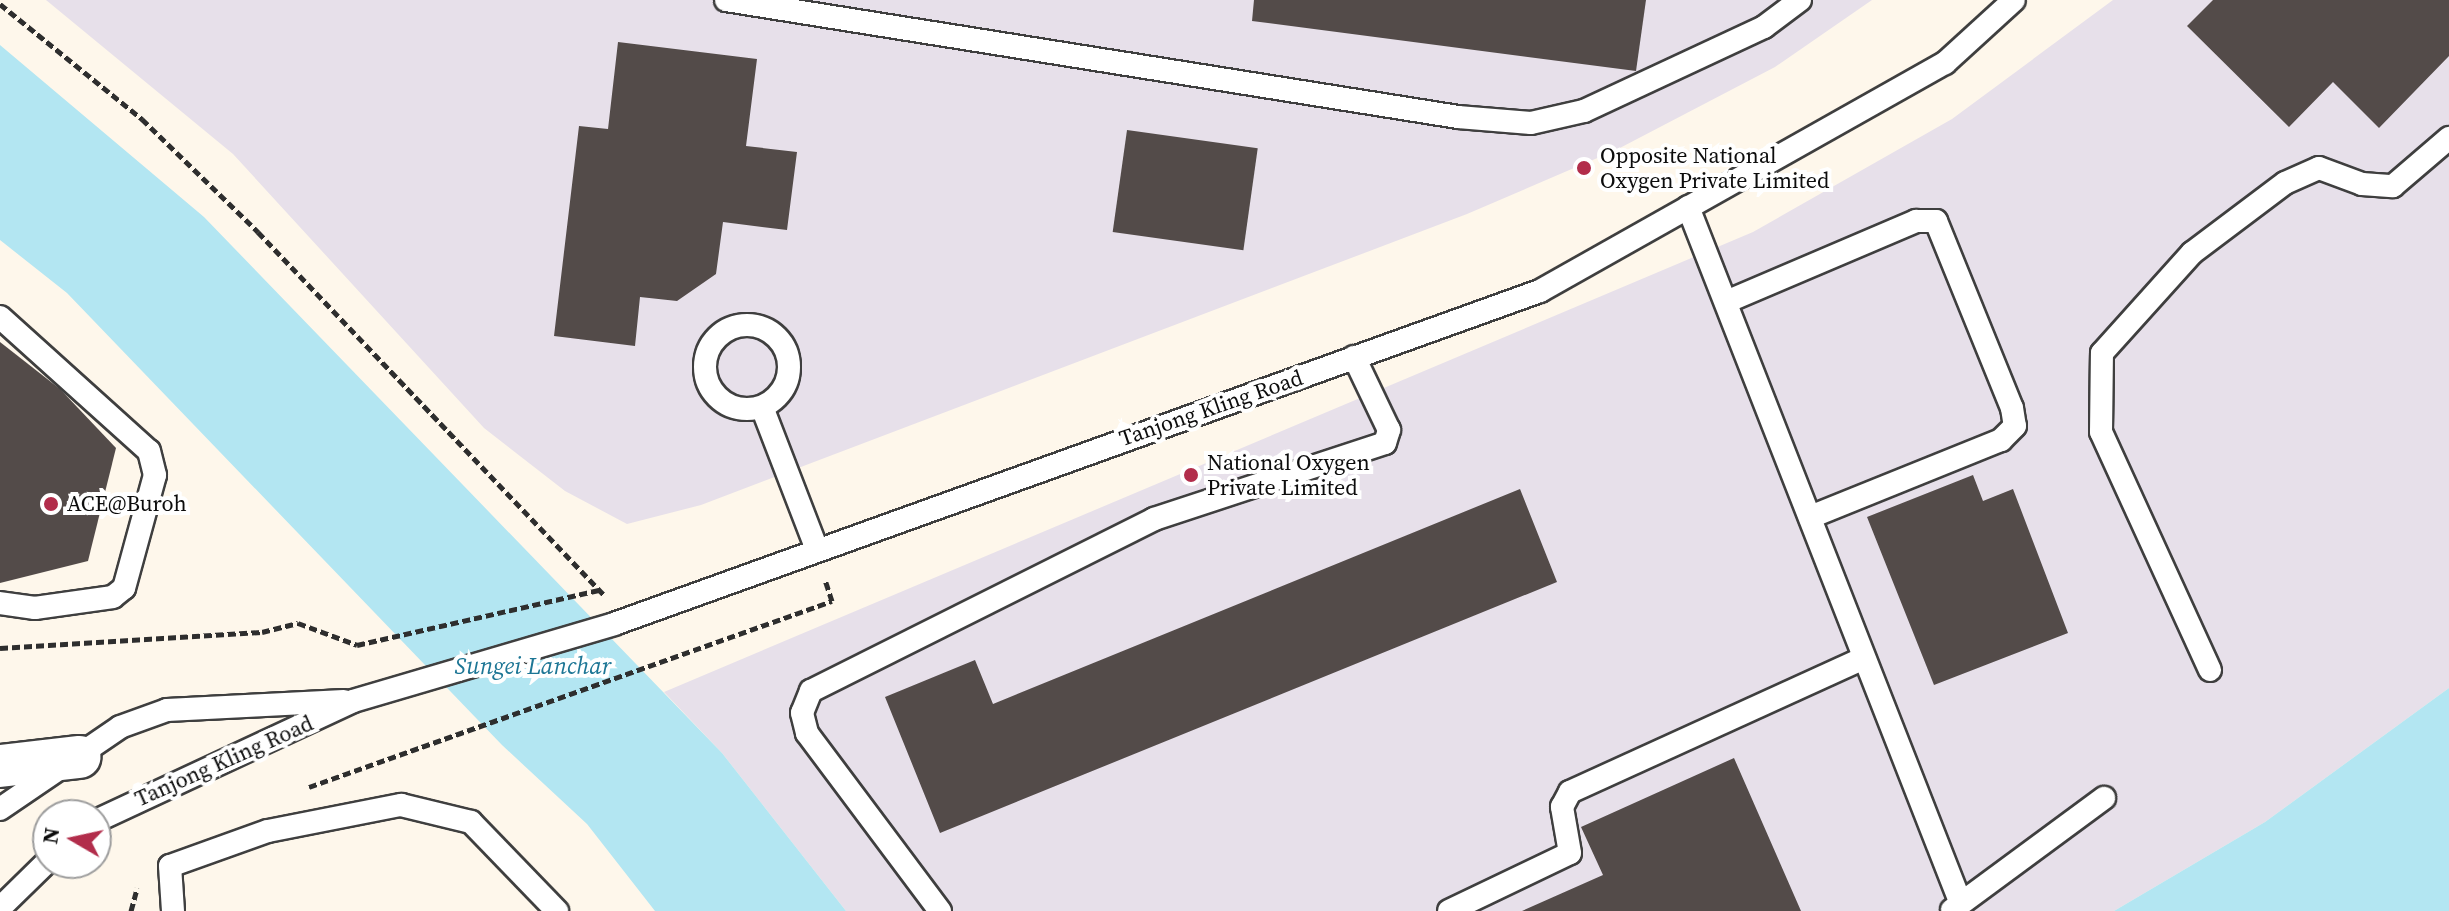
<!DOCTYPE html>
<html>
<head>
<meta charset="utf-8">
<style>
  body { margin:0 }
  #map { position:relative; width:2449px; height:911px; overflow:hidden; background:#fef7eb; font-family:"Source Serif 4",serif }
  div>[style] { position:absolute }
  .industrial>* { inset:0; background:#e7e0ea }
  .water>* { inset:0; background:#b3e6f2 }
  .building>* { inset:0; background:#534b49; transform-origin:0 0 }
  .path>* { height:5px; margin-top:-2.5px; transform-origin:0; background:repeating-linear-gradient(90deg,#2e2e2e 0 8px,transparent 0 12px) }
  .roads { filter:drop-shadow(2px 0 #3f3f3f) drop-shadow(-2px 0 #3f3f3f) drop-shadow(0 2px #3f3f3f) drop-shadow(0 -2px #3f3f3f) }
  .service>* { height:22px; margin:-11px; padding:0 11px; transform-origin:11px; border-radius:11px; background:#fff }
  .service>.ring { margin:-11px; padding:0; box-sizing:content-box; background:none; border:22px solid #fff; border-radius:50% }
  .minor>* { height:42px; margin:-21px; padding:0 21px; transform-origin:21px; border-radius:21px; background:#fff }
  .dots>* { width:22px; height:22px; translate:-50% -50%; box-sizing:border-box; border:4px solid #fff; border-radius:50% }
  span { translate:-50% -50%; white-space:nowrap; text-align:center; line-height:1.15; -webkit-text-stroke:8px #fff; paint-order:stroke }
  .poi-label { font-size:22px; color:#0c0c0c }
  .left { translate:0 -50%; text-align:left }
  .street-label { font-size:22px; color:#0c0c0c }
  .water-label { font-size:24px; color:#1d7695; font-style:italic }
  .north { position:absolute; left:32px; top:799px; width:80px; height:80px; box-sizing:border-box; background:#fff; border:2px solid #9e9e9e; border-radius:50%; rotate:279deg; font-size:22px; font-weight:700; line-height:32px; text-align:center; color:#0c0c0c }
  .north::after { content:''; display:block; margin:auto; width:28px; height:36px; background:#b22d4b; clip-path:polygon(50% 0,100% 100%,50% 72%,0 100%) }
</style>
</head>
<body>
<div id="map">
  <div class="industrial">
    <i style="clip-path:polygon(46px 0,1872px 0,1775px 67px,1616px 150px,1467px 214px,701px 505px,627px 524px,565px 491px,484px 428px,233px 154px)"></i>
    <i style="clip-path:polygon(2113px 0,2449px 0,2449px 688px,2265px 822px,2114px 911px,846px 911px,722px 753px,664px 692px,1753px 232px,1952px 119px)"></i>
  </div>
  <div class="water">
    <i style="clip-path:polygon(0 45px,204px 217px,722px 753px,846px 911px,655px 911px,587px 824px,502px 745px,67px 293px,0 240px)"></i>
    <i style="clip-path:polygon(2449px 688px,2449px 911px,2114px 911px,2265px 822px)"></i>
  </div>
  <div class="building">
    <i style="clip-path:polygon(1254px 0,1646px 0,1636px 71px,1252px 21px)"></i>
    <i style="clip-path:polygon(2213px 0,2449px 0,2449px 56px,2379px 128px,2333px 82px,2289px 127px,2187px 26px)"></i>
    <i style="clip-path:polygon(618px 42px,757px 59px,746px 146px,797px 152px,787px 230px,723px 222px,716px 274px,677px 301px,640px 297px,635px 346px,554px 336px,579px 126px,608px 129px)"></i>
    <i style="left:1127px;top:130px;width:132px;height:103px;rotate:8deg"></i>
    <i style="clip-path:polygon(0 342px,60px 389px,116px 448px,88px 561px,0 583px)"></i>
    <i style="clip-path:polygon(1973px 475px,1983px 501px,2013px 489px,2068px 633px,1934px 685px,1867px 517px)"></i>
    <i style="clip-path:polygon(1520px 489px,1557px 582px,940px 833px,885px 697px,975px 660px,993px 704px)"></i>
    <i style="clip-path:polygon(1734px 758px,1801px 911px,1522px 911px,1603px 875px,1581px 827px)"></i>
  </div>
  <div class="path">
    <i style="left:0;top:4px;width:183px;rotate:39deg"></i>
    <i style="left:142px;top:119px;width:162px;rotate:44.2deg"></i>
    <i style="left:258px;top:232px;width:503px;rotate:46.37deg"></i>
    <i style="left:0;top:648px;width:262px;rotate:-3.5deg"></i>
    <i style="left:262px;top:632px;width:37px;rotate:-14deg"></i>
    <i style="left:298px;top:623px;width:63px;rotate:20.4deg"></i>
    <i style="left:357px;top:645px;width:248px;rotate:-12.8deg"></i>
    <i style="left:309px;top:787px;width:555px;rotate:-19.58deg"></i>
    <i style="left:832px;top:601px;width:23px;rotate:-108deg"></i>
    <i style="left:131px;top:911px;width:24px;rotate:-75deg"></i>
  </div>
  <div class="roads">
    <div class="service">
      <i style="left:726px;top:0;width:741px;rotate:9.08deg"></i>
      <i style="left:1458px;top:117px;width:73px;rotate:4.7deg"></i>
      <i style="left:1531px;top:123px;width:54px;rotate:-12.8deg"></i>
      <i style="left:1584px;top:111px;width:199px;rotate:-25deg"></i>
      <i style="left:1764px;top:27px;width:45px;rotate:-36.9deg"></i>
      <i style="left:1688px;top:207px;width:743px;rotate:68.61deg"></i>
      <i style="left:1726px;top:302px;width:207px;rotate:-23.1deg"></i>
      <i style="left:1916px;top:221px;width:20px"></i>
      <i style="left:1936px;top:221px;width:202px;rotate:67.9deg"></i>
      <i style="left:2012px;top:408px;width:18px;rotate:81deg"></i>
      <i style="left:2015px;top:426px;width:20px;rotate:135deg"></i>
      <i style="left:2001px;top:440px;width:206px;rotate:158deg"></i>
      <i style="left:0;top:317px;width:200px;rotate:42deg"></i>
      <i style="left:149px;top:451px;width:25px;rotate:76deg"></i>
      <i style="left:155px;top:475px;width:117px;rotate:105.3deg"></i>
      <i style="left:124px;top:588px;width:14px;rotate:141deg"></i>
      <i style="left:113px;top:597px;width:79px;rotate:172deg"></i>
      <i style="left:35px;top:608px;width:35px;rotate:-172deg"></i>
      <i class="ring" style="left:705px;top:325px;width:62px;height:62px"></i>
      <i style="left:762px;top:407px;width:150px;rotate:68.9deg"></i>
      <i style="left:2210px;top:670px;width:262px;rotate:-114.6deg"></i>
      <i style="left:2101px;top:432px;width:79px;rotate:-89.3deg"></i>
      <i style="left:2102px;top:353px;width:135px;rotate:-48deg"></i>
      <i style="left:2192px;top:253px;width:116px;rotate:-37deg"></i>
      <i style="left:2285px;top:183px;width:37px;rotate:-24deg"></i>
      <i style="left:2319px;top:168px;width:46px;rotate:20.4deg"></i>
      <i style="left:2362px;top:184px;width:31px;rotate:4deg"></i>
      <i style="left:2393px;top:186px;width:74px;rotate:-40.6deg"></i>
      <i style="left:0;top:809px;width:145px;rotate:-34.3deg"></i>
      <i style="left:120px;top:727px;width:50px;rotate:-19.9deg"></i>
      <i style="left:167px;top:710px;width:177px;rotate:-2.9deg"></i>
      <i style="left:96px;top:821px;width:284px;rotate:-25deg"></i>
      <i style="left:353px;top:701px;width:272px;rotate:-16.4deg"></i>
      <i style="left:614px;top:624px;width:984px;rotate:-19.78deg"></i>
      <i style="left:1540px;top:291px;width:465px;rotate:-29.4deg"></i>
      <i style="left:1945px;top:63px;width:93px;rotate:-42.4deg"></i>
      <i style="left:0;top:908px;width:67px;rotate:-44.4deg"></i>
      <i style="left:1952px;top:910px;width:189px;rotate:-36.4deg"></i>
      <i style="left:173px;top:911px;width:45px;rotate:-93.8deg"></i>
      <i style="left:170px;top:866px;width:104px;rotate:-19.7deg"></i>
      <i style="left:268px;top:831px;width:136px;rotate:-11.1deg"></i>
      <i style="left:401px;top:805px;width:72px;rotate:13.7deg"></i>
      <i style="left:471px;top:822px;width:124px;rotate:46deg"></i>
      <i style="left:940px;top:911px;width:222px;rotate:-126.8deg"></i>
      <i style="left:807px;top:733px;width:21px;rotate:-104deg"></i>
      <i style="left:802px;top:713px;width:24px;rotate:-68deg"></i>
      <i style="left:811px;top:691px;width:384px;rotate:-26.6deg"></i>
      <i style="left:1154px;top:519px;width:243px;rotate:-18.2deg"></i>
      <i style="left:1385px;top:443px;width:14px;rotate:-73deg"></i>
      <i style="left:1389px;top:430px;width:81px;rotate:-115.6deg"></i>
      <i style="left:1449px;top:911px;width:134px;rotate:-25.6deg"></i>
      <i style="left:1570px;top:853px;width:47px;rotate:-99.9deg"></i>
      <i style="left:1562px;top:807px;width:17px;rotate:-62deg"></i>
      <i style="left:1570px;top:792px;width:323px;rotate:-24.5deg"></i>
    </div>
    <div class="minor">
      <i style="left:0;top:766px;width:80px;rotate:-6.5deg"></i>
    </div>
  </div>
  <div class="dots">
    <i style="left:1584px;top:168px;background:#b22d4b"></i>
    <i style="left:1191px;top:475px;background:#b22d4b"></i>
    <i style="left:51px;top:504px;background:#b22d4b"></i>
  </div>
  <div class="poi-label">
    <span class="left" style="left:1600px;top:168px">Opposite National<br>Oxygen Private Limited</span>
    <span class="left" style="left:1207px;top:475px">National Oxygen<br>Private Limited</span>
    <span class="left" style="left:67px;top:504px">ACE@Buroh</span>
  </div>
  <div class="street-label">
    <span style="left:1211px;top:408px;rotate:-19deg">Tanjong Kling Road</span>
    <span style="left:224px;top:761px;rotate:-24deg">Tanjong Kling Road</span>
  </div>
  <div class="water-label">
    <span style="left:533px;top:666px">Sungei Lanchar</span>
  </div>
  <div class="north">N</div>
</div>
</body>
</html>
